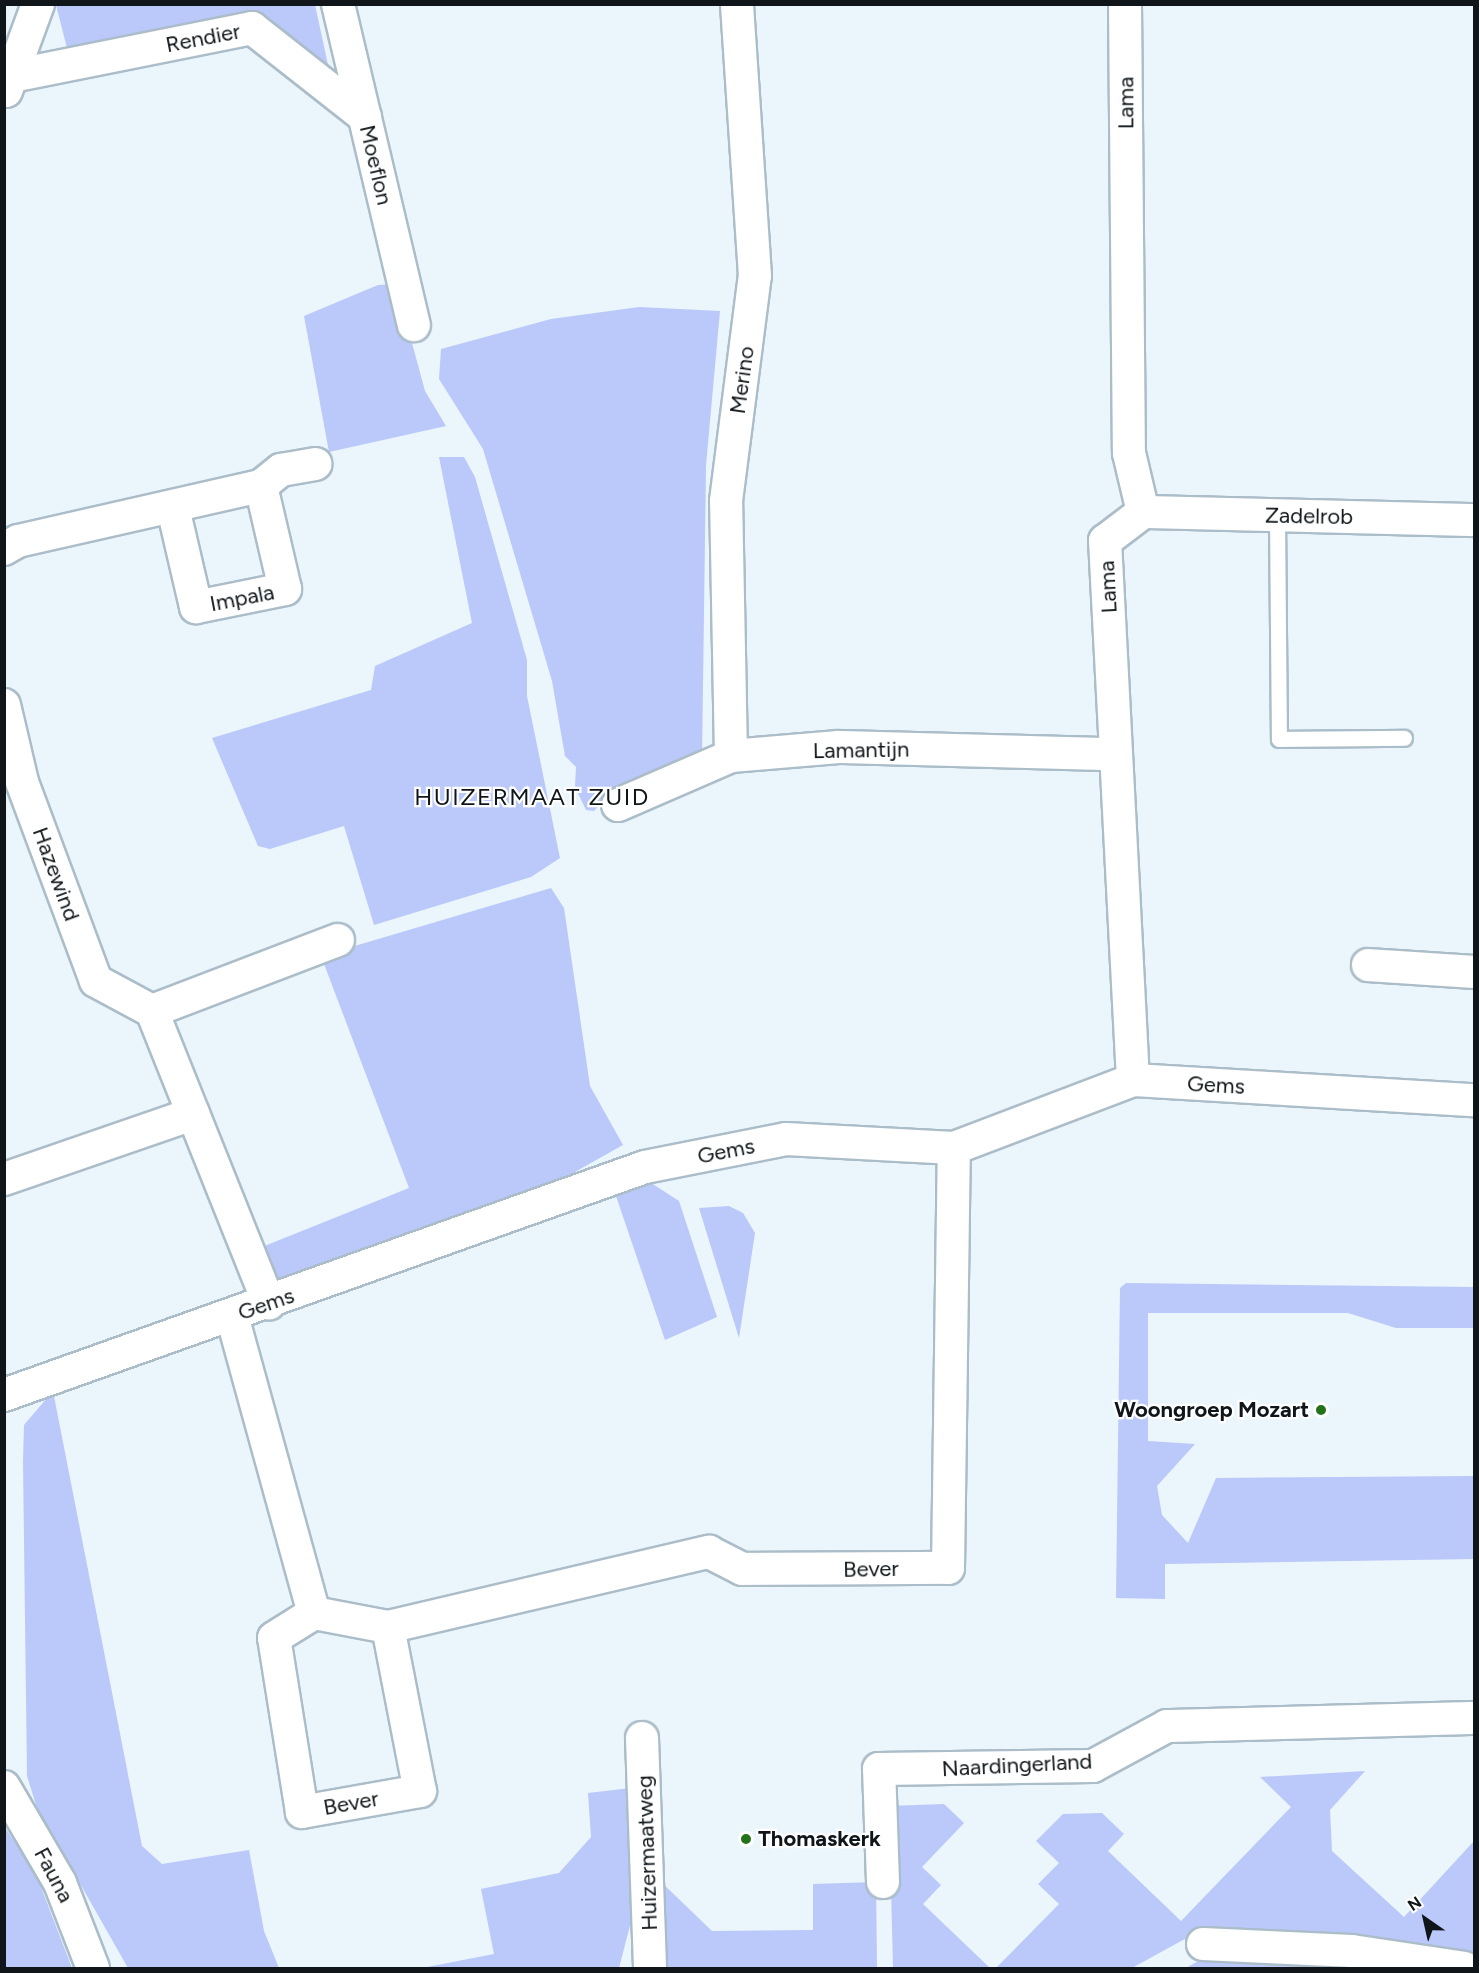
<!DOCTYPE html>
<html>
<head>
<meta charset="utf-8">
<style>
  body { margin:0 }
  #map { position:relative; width:1479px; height:1973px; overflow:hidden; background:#eaf5fc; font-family:Figtree,sans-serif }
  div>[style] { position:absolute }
  .green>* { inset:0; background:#bac8fa }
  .roads { filter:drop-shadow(2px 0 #abbdc9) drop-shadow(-2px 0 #abbdc9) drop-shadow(0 2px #abbdc9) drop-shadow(0 -2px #abbdc9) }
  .service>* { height:15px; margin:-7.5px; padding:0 7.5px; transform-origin:7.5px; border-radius:7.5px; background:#fff }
  .minor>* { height:32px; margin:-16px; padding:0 16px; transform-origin:16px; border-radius:16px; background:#fff }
  .dots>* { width:16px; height:16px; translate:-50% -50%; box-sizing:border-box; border:3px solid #fff; border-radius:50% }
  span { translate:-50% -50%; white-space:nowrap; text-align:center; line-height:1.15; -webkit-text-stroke:4.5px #fff; paint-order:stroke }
  .street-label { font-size:22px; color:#0f1519 }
  .poi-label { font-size:22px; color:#0f1519; font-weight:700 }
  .right { translate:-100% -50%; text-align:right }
  .left { translate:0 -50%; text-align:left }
  .neighbourhood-label { font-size:24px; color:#0f1519; letter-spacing:1.5px }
  .frame { position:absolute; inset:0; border:6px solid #0f1519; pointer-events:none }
  .north { position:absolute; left:1395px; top:1889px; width:60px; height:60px; -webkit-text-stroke:4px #fff; paint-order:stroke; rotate:326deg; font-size:16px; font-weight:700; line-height:24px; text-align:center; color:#0f1519 }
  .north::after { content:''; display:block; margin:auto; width:21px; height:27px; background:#0f1519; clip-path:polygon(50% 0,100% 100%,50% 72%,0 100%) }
</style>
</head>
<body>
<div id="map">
  <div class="green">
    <i style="clip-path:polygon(56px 5px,315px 5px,330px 74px,267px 40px,68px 52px)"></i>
    <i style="clip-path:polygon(396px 284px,425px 391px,446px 426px,329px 452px,304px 316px,378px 285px)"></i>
    <i style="clip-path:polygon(639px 307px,720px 311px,706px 465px,702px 759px,615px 788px,594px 811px,586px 810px,575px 787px,576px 767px,565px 756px,552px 681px,483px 449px,439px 379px,441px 349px,551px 319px)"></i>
    <i style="clip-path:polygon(439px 457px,464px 457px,475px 477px,527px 660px,527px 696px,560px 858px,531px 877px,374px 925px,344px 826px,270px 849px,258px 846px,212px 738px,371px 690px,375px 666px,472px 623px)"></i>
    <i style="clip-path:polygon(551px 888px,564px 908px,590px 1086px,623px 1145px,573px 1173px,292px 1279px,277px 1279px,257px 1249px,409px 1188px,321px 956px)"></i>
    <i style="clip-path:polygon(648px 1181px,679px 1201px,717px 1317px,665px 1340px,615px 1193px)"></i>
    <i style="clip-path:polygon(729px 1206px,743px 1213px,755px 1233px,739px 1338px,699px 1208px)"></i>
    <i style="clip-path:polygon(1126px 1283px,1474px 1287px,1474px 1328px,1396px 1328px,1348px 1313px,1148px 1313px,1148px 1441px,1195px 1444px,1157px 1486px,1162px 1515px,1188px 1543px,1216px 1478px,1474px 1476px,1474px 1559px,1165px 1564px,1165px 1599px,1116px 1598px,1120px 1288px)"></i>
    <i style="clip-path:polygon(53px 1391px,142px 1846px,162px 1864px,249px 1850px,264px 1931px,279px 1968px,128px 1968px,37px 1808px,27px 1776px,23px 1461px,24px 1425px)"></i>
    <i style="clip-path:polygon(1365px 1771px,1330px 1810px,1332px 1851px,1404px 1917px,1474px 1841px,1474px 1952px,1203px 1929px,1132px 1968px,996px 1968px,1059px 1904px,1038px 1884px,1059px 1863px,1036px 1841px,1063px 1814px,1102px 1813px,1124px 1834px,1108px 1851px,1181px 1921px,1291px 1807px,1260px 1777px)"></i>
    <i style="clip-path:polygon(631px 1788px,641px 1883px,619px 1968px,422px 1968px,494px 1954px,481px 1889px,559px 1873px,591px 1837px,588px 1793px)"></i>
    <i style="clip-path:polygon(944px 1804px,964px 1823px,922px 1867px,941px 1885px,923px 1904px,990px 1968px,893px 1968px,889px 1806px)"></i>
    <i style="clip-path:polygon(4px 1826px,36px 1874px,72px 1968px,5px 1968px)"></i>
    <i style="clip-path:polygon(659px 1880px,712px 1931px,813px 1930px,813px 1884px,876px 1882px,877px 1968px,659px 1968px)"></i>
    <i style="clip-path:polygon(1205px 1957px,1390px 1968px,1186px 1968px)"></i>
  </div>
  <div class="roads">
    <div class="service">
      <i style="left:1277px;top:515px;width:224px;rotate:89.5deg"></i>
      <i style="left:1279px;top:739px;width:125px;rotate:-0.5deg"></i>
    </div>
    <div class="minor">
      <i style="left:338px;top:4px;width:330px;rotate:76.7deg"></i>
      <i style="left:1125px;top:4px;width:449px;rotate:89.5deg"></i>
      <i style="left:1129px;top:453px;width:61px;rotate:76.7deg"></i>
      <i style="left:12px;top:76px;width:245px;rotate:-11.3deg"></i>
      <i style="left:252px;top:28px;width:144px;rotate:38.2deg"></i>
      <i style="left:6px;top:91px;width:93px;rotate:-69.8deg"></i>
      <i style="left:173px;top:508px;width:102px;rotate:76.9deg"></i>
      <i style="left:196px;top:607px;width:91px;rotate:-11.4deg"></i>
      <i style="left:285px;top:589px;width:106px;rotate:-103.1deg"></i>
      <i style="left:1143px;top:512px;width:331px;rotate:1.4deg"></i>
      <i style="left:4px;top:549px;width:16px;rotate:-30deg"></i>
      <i style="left:18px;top:541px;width:249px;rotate:-12.8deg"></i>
      <i style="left:261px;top:486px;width:26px;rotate:-39deg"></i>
      <i style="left:281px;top:470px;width:35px;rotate:-10deg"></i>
      <i style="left:4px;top:705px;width:79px;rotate:76.8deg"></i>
      <i style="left:22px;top:782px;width:212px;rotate:69.6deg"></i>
      <i style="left:96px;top:981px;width:64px;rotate:28.2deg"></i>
      <i style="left:152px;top:1011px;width:315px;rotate:68.2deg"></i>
      <i style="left:731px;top:756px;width:255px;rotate:-91.1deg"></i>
      <i style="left:726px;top:501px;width:227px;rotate:-82.7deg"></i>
      <i style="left:755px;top:276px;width:273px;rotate:-93.8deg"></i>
      <i style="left:618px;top:805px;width:123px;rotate:-23.4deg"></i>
      <i style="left:731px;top:756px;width:108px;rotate:-4.8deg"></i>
      <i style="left:839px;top:747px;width:276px;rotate:1.5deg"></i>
      <i style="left:1368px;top:965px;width:106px;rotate:3.8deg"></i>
      <i style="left:152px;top:1011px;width:199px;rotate:-20.9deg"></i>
      <i style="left:1133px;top:1080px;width:540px;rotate:-92.97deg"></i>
      <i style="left:1105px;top:541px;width:48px;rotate:-37.3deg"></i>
      <i style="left:4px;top:1179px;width:200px;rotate:-19deg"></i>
      <i style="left:232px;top:1316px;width:308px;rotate:74.6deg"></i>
      <i style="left:4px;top:1395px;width:680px;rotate:-19.58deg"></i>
      <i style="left:645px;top:1167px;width:144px;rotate:-11.2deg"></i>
      <i style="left:786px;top:1139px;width:168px;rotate:3.1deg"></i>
      <i style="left:954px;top:1148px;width:191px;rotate:-20.8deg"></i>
      <i style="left:1133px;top:1080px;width:342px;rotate:3.4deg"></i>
      <i style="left:388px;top:1627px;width:167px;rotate:79deg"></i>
      <i style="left:420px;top:1791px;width:120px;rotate:169.9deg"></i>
      <i style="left:302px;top:1812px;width:176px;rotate:-99.1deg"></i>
      <i style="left:274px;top:1638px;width:47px;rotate:-32deg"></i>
      <i style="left:314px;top:1613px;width:75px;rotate:10.7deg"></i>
      <i style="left:388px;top:1627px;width:330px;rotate:-13.2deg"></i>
      <i style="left:709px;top:1552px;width:37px;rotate:27deg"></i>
      <i style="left:742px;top:1569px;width:206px;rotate:-0.3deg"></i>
      <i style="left:948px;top:1568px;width:420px;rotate:-89.2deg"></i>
      <i style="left:642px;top:1738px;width:230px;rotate:88deg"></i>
      <i style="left:4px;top:1787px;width:111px;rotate:59.7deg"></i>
      <i style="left:60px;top:1883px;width:91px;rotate:68.8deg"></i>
      <i style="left:883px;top:1882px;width:113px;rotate:-92deg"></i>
      <i style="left:879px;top:1769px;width:214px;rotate:-0.8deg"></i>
      <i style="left:1093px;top:1766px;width:84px;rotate:-28.4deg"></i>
      <i style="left:1167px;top:1726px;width:307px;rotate:-1.5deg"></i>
      <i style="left:1203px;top:1944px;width:149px;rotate:2.7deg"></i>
      <i style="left:1352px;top:1951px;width:113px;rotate:8.6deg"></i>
    </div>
  </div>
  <div class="dots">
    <i style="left:1321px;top:1410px;background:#227219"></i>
    <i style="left:746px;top:1839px;background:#227219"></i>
  </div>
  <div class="street-label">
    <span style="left:203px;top:38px;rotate:-11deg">Rendier</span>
    <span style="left:1126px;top:103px;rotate:-90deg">Lama</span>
    <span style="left:376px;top:165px;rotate:77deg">Moeflon</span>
    <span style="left:742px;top:380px;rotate:-82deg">Merino</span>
    <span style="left:1309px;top:516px;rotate:1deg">Zadelrob</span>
    <span style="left:1108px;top:587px;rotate:-93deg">Lama</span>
    <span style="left:242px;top:598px;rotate:-11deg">Impala</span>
    <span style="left:861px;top:750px;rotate:-1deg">Lamantijn</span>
    <span style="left:56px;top:874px;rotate:70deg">Hazewind</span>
    <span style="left:1216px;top:1085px;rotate:3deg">Gems</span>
    <span style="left:726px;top:1151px;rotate:-11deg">Gems</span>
    <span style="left:266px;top:1304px;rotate:-19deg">Gems</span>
    <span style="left:871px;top:1569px;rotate:-1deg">Bever</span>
    <span style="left:1017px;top:1765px;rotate:-3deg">Naardingerland</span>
    <span style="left:351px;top:1803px;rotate:-10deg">Bever</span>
    <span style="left:647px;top:1853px;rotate:-92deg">Huizermaatweg</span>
    <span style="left:54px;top:1875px;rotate:62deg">Fauna</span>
  </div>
  <div class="poi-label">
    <span class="right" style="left:1309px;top:1410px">Woongroep Mozart</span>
    <span class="left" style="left:758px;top:1839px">Thomaskerk</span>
  </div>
  <div class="neighbourhood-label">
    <span style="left:532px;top:797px">HUIZERMAAT ZUID</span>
  </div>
  <div class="frame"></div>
  <div class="north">N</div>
</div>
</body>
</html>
